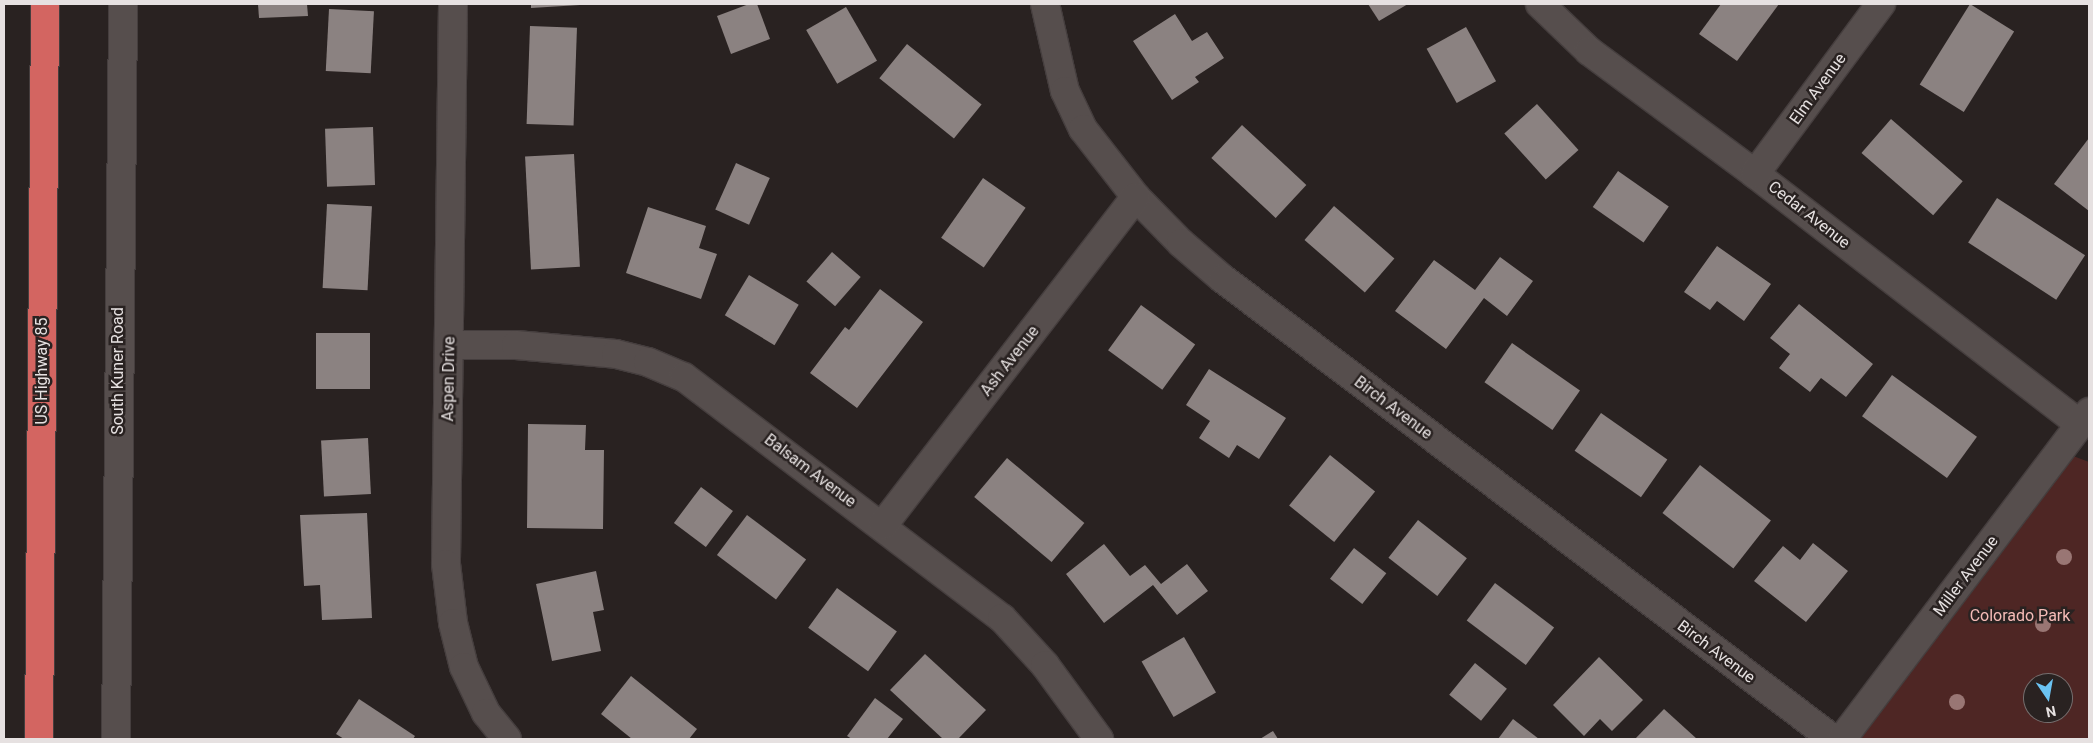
<!DOCTYPE html>
<html>
<head>
<meta charset="utf-8">
<style>
  body { margin:0 }
  #map { position:relative; width:2093px; height:743px; overflow:hidden; background:#292221; font-family:Roboto,sans-serif }
  div>[style] { position:absolute }
  .green>* { inset:0; background:#4e2624 }
  .building>* { inset:0; background:#8b8281; transform-origin:0 0 }
  .roads { filter:drop-shadow(1px 0 #453e3e) drop-shadow(-1px 0 #453e3e) drop-shadow(0 1px #453e3e) drop-shadow(0 -1px #453e3e) }
  .minor>* { height:28px; margin:-14px; padding:0 14px; transform-origin:14px; border-radius:14px; background:#564e4d }
  .highway>* { height:28px; margin:-14px; padding:0 14px; transform-origin:14px; border-radius:14px; background:#d36561 }
  .trees>* { width:16px; height:16px; margin:-8px; border-radius:50%; background:#997674 }
  span { translate:-50% -50%; white-space:nowrap; text-align:center; line-height:1.15; -webkit-text-stroke:5px #292221; paint-order:stroke }
  .street-label { font-size:16px; color:#e6e1e1 }
  .park-label { font-size:16px; color:#f4bbb7 }
  .frame { position:absolute; inset:0; border:5px solid #e6e1e1; pointer-events:none }
  .north { position:absolute; left:2023px; top:673px; width:50px; height:50px; box-sizing:border-box; background:#292221; border:1px solid #756e6e; border-radius:50%; rotate:168deg; font-size:14px; font-weight:700; line-height:20px; text-align:center; color:#e6e1e1 }
  .north::after { content:''; display:block; margin:auto; width:18px; height:22px; background:#6bc3f2; clip-path:polygon(50% 0,100% 100%,50% 72%,0 100%) }
</style>
</head>
<body>
<div id="map">
  <div class="green">
    <i style="clip-path:polygon(evenodd,2060px 451px,2089px 462px,2089px 739px,1842px 739px,2060px 451px,2033px 683px,2063px 683px,2063px 713px,2033px 713px,2033px 683px)"></i>
  </div>
  <div class="building">
    <i style="clip-path:polygon(258px 4px,307px 4px,308px 16px,259px 18px)"></i>
    <i style="clip-path:polygon(531px 4px,580px 4px,580px 5px,531px 8px)"></i>
    <i style="clip-path:polygon(749px 4px,757px 4px,770px 39px,731px 54px,717px 16px)"></i>
    <i style="clip-path:polygon(1368px 4px,1408px 4px,1379px 21px)"></i>
    <i style="clip-path:polygon(1721px 4px,1779px 4px,1737px 61px,1699px 34px)"></i>
    <i style="left:1970px;top:4px;width:52px;height:95px;rotate:32deg"></i>
    <i style="left:846px;top:7px;width:62px;height:46px;rotate:60deg"></i>
    <i style="left:329px;top:9px;width:45px;height:62px;rotate:3deg"></i>
    <i style="clip-path:polygon(1175px 14px,1192px 41px,1207px 32px,1224px 58px,1195px 77px,1199px 82px,1172px 100px,1133px 41px)"></i>
    <i style="left:530px;top:26px;width:47px;height:98px;rotate:2deg"></i>
    <i style="left:1466px;top:27px;width:62px;height:45px;rotate:61deg"></i>
    <i style="left:907px;top:44px;width:96px;height:44px;rotate:39deg"></i>
    <i style="left:1537px;top:104px;width:62px;height:44px;rotate:48deg"></i>
    <i style="left:1891px;top:119px;width:95px;height:45px;rotate:41deg"></i>
    <i style="left:1242px;top:125px;width:88px;height:45px;rotate:43deg"></i>
    <i style="left:373px;top:127px;width:58px;height:48px;rotate:88deg"></i>
    <i style="clip-path:polygon(2089px 138px,2089px 211px,2054px 184px)"></i>
    <i style="left:574px;top:154px;width:113px;height:49px;rotate:87deg"></i>
    <i style="left:736px;top:163px;width:37px;height:51px;rotate:24deg"></i>
    <i style="left:1618px;top:171px;width:62px;height:44px;rotate:35deg"></i>
    <i style="left:983px;top:178px;width:52px;height:73px;rotate:35deg"></i>
    <i style="left:1997px;top:198px;width:105px;height:53px;rotate:33deg"></i>
    <i style="left:327px;top:204px;width:45px;height:84px;rotate:3deg"></i>
    <i style="left:1334px;top:206px;width:80px;height:45px;rotate:41deg"></i>
    <i style="clip-path:polygon(648px 207px,706px 226px,699px 248px,717px 254px,701px 299px,626px 273px)"></i>
    <i style="clip-path:polygon(1717px 246px,1771px 284px,1744px 321px,1717px 301px,1710px 310px,1684px 292px)"></i>
    <i style="left:832px;top:252px;width:38px;height:39px;rotate:41deg"></i>
    <i style="clip-path:polygon(1500px 257px,1533px 281px,1507px 316px,1484px 298px,1446px 349px,1395px 311px,1434px 260px,1475px 290px)"></i>
    <i style="left:749px;top:275px;width:58px;height:47px;rotate:31deg"></i>
    <i style="clip-path:polygon(880px 289px,923px 322px,857px 408px,810px 373px,845px 327px,849px 330px)"></i>
    <i style="clip-path:polygon(1799px 304px,1873px 364px,1846px 397px,1821px 378px,1810px 392px,1779px 368px,1790px 354px,1770px 338px)"></i>
    <i style="left:1141px;top:305px;width:67px;height:56px;rotate:36deg"></i>
    <i style="left:370px;top:333px;width:56px;height:54px;rotate:90deg"></i>
    <i style="left:1512px;top:343px;width:83px;height:48px;rotate:35deg"></i>
    <i style="clip-path:polygon(1209px 369px,1286px 418px,1259px 459px,1237px 445px,1229px 458px,1199px 438px,1210px 421px,1186px 405px)"></i>
    <i style="left:1892px;top:375px;width:105px;height:51px;rotate:36deg"></i>
    <i style="left:1601px;top:413px;width:81px;height:46px;rotate:35deg"></i>
    <i style="clip-path:polygon(528px 424px,586px 425px,585px 450px,604px 450px,603px 529px,527px 528px)"></i>
    <i style="left:368px;top:438px;width:56px;height:47px;rotate:87deg"></i>
    <i style="left:1330px;top:455px;width:58px;height:65px;rotate:39deg"></i>
    <i style="left:1007px;top:458px;width:101px;height:51px;rotate:40deg"></i>
    <i style="left:1700px;top:465px;width:90px;height:61px;rotate:38deg"></i>
    <i style="left:701px;top:487px;width:40px;height:45px;rotate:37deg"></i>
    <i style="clip-path:polygon(367px 513px,372px 618px,322px 620px,320px 585px,304px 586px,300px 515px)"></i>
    <i style="left:747px;top:515px;width:74px;height:50px;rotate:37deg"></i>
    <i style="left:1418px;top:520px;width:62px;height:48px;rotate:38deg"></i>
    <i style="clip-path:polygon(1813px 543px,1848px 571px,1806px 622px,1754px 581px,1783px 546px,1800px 560px)"></i>
    <i style="clip-path:polygon(1104px 544px,1130px 576px,1145px 565px,1161px 584px,1187px 564px,1208px 591px,1177px 615px,1153px 585px,1104px 623px,1066px 574px)"></i>
    <i style="left:1354px;top:548px;width:41px;height:39px;rotate:38deg"></i>
    <i style="clip-path:polygon(596px 571px,604px 610px,593px 612px,601px 651px,552px 661px,536px 584px)"></i>
    <i style="left:1495px;top:583px;width:74px;height:47px;rotate:37deg"></i>
    <i style="left:837px;top:588px;width:74px;height:49px;rotate:36deg"></i>
    <i style="left:1184px;top:637px;width:64px;height:49px;rotate:60deg"></i>
    <i style="clip-path:polygon(925px 654px,986px 710px,958px 739px,943px 739px,890px 690px)"></i>
    <i style="clip-path:polygon(1599px 657px,1643px 700px,1612px 731px,1600px 719px,1584px 736px,1553px 705px)"></i>
    <i style="left:1475px;top:663px;width:41px;height:41px;rotate:39deg"></i>
    <i style="clip-path:polygon(631px 676px,697px 729px,689px 739px,632px 739px,601px 714px)"></i>
    <i style="clip-path:polygon(875px 698px,903px 719px,887px 739px,852px 739px,847px 736px)"></i>
    <i style="clip-path:polygon(359px 699px,415px 736px,413px 739px,344px 739px,336px 734px)"></i>
    <i style="clip-path:polygon(1664px 709px,1697px 739px,1635px 739px)"></i>
    <i style="clip-path:polygon(1513px 719px,1539px 739px,1498px 739px)"></i>
    <i style="clip-path:polygon(1273px 731px,1278px 739px,1260px 739px)"></i>
  </div>
  <div class="roads">
    <div class="minor">
      <i style="left:453px;top:4px;width:560px;rotate:90.72deg"></i>
      <i style="left:446px;top:564px;width:59px;rotate:83.2deg"></i>
      <i style="left:453px;top:623px;width:45px;rotate:76deg"></i>
      <i style="left:464px;top:667px;width:51px;rotate:64.4deg"></i>
      <i style="left:486px;top:713px;width:33px;rotate:51deg"></i>
      <i style="left:1045px;top:4px;width:89px;rotate:77.1deg"></i>
      <i style="left:1065px;top:91px;width:42px;rotate:64.7deg"></i>
      <i style="left:1083px;top:129px;width:86px;rotate:52.1deg"></i>
      <i style="left:1136px;top:197px;width:64px;rotate:45.6deg"></i>
      <i style="left:1181px;top:243px;width:55px;rotate:40.6deg"></i>
      <i style="left:1223px;top:279px;width:764px;rotate:37.02deg"></i>
      <i style="left:1540px;top:4px;width:68px;rotate:43.8deg"></i>
      <i style="left:1589px;top:51px;width:207px;rotate:36.5deg"></i>
      <i style="left:1755px;top:174px;width:410px;rotate:37.6deg"></i>
      <i style="left:1755px;top:174px;width:212px;rotate:-53.5deg"></i>
      <i style="left:449px;top:345px;width:67px"></i>
      <i style="left:516px;top:345px;width:100px;rotate:5.1deg"></i>
      <i style="left:616px;top:354px;width:33px;rotate:14deg"></i>
      <i style="left:648px;top:362px;width:39px;rotate:23deg"></i>
      <i style="left:684px;top:377px;width:399px;rotate:37.2deg"></i>
      <i style="left:1002px;top:618px;width:64px;rotate:47.5deg"></i>
      <i style="left:1045px;top:665px;width:92px;rotate:53.9deg"></i>
      <i style="left:883px;top:525px;width:414px;rotate:-52.4deg"></i>
      <i style="left:116px;top:739px;width:735px;rotate:-89.45deg"></i>
      <i style="left:1842px;top:739px;width:410px;rotate:-52.9deg"></i>
    </div>
    <div class="highway">
      <i style="left:39px;top:739px;width:735px;rotate:-89.53deg"></i>
    </div>
  </div>
  <div class="trees">
    <i style="left:2064px;top:557px"></i>
    <i style="left:2043px;top:624px"></i>
    <i style="left:1957px;top:702px"></i>
  </div>
  <div class="street-label">
    <span style="left:1818px;top:89px;rotate:-54deg">Elm Avenue</span>
    <span style="left:1809px;top:215px;rotate:38deg">Cedar Avenue</span>
    <span style="left:1010px;top:361px;rotate:-52deg">Ash Avenue</span>
    <span style="left:42px;top:371px;rotate:-90deg">US Highway 85</span>
    <span style="left:118px;top:371px;rotate:-90deg">South Kuner Road</span>
    <span style="left:449px;top:379px;rotate:-89deg">Aspen Drive</span>
    <span style="left:1393px;top:408px;rotate:37deg">Birch Avenue</span>
    <span style="left:810px;top:471px;rotate:37deg">Balsam Avenue</span>
    <span style="left:1966px;top:576px;rotate:-53deg">Miller Avenue</span>
    <span style="left:1716px;top:652px;rotate:37deg">Birch Avenue</span>
  </div>
  <div class="park-label">
    <span style="left:2020px;top:616px">Colorado Park</span>
  </div>
  <div class="frame"></div>
  <div class="north">N</div>
</div>
</body>
</html>
